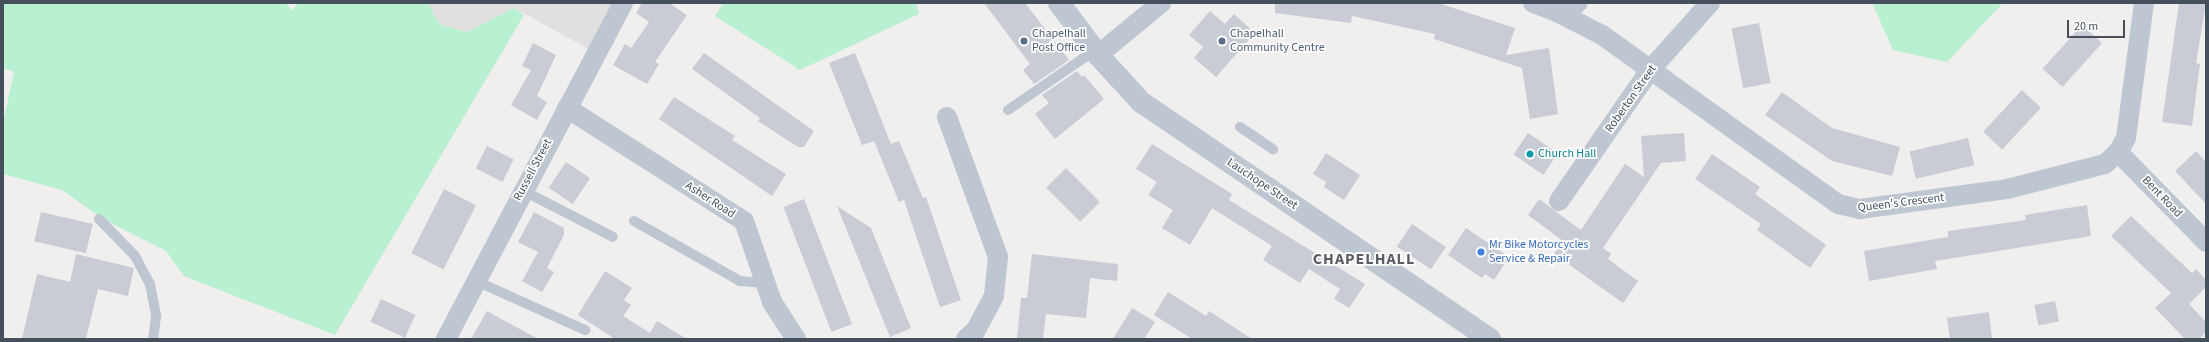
<!DOCTYPE html>
<html>
<head>
<meta charset="utf-8">
<style>
  body { margin:0 }
  #map { position:relative; width:2209px; height:342px; overflow:hidden; background:#f1eeee; font-family:"Source Sans 3",sans-serif }
  div>[style] { position:absolute }
  .education>* { inset:0; background:#e2dfe0 }
  .green>* { inset:0; background:#baf0d2 }
  .building>* { inset:0; background:#c9ccd4; transform-origin:0 0 }
  .service>* { height:10px; margin:-5px; padding:0 5px; transform-origin:5px; border-radius:5px; background:#bec7d1 }
  .minor>* { height:20px; margin:-10px; padding:0 10px; transform-origin:10px; border-radius:10px; background:#bec7d1 }
  .tertiary>* { height:22px; margin:-11px; padding:0 11px; transform-origin:11px; border-radius:11px; background:#bec7d1 }
  .dots>* { width:11px; height:11px; translate:-50% -50%; box-sizing:border-box; border:2px solid #fff; border-radius:50% }
  span { translate:-50% -50%; white-space:nowrap; text-align:center; line-height:1.15; -webkit-text-stroke:3.5px #fff; paint-order:stroke }
  .service-label { font-size:12px; color:#4e5e75 }
  .left { translate:0 -50%; text-align:left }
  .street-label { font-size:12px; color:#45505c }
  .culture-label { font-size:12px; color:#0d838f }
  .shop-label { font-size:12px; color:#366cbe }
  .district-label { font-size:16px; color:#5a5e63; font-weight:700; letter-spacing:1px }
  .frame { position:absolute; inset:0; border:4px solid #45505c; pointer-events:none }
  .scale { position:absolute; left:2067px; top:20px; width:58px; height:18px; box-sizing:border-box; border:2px solid #45505c; border-top:0; padding-left:5px; font-size:12px; line-height:14px; white-space:nowrap; color:#45505c; -webkit-text-stroke:3px #fff; paint-order:stroke }
</style>
</head>
<body>
<div id="map">
  <div class="education">
    <i style="clip-path:polygon(428px 3px,618px 3px,594px 52px,514px 8px,467px 32px,439px 24px)"></i>
  </div>
  <div class="green">
    <i style="clip-path:polygon(3px 3px,286px 3px,292px 10px,299px 3px,428px 3px,439px 24px,467px 32px,514px 8px,524px 15px,335px 335px,184px 276px,166px 251px,103px 219px,62px 190px,3px 174px,3px 123px,14px 72px,3px 68px)"></i>
    <i style="clip-path:polygon(723px 3px,916px 3px,919px 14px,800px 70px,715px 16px)"></i>
    <i style="clip-path:polygon(1872px 3px,2003px 3px,1947px 62px,1893px 50px)"></i>
  </div>
  <div class="building">
    <i style="clip-path:polygon(642px 3px,669px 3px,687px 15px,655px 62px,659px 64px,647px 84px,613px 65px,625px 44px,631px 48px,649px 22px,636px 13px)"></i>
    <i style="clip-path:polygon(984px 3px,1025px 3px,1069px 60px,1034px 84px,1023px 70px,1030px 64px)"></i>
    <i style="clip-path:polygon(1275px 3px,1438px 3px,1515px 28px,1506px 55px,1549px 48px,1558px 114px,1530px 119px,1522px 68px,1434px 39px,1435px 34px,1352px 16px,1351px 23px,1275px 13px)"></i>
    <i style="clip-path:polygon(2179px 3px,2206px 3px,2196px 63px,2200px 64px,2192px 126px,2162px 122px)"></i>
    <i style="clip-path:polygon(1210px 11px,1225px 24px,1234px 14px,1255px 33px,1216px 77px,1194px 58px,1203px 47px,1189px 35px)"></i>
    <i style="left:1759px;top:23px;width:61px;height:28px;rotate:79deg"></i>
    <i style="left:2082px;top:25px;width:27px;height:59px;rotate:42deg"></i>
    <i style="clip-path:polygon(533px 43px,556px 55px,537px 96px,547px 102px,537px 120px,511px 105px,531px 70px,522px 66px)"></i>
    <i style="clip-path:polygon(704px 53px,814px 131px,804px 147px,798px 147px,758px 121px,760px 118px,692px 69px)"></i>
    <i style="clip-path:polygon(855px 53px,891px 144px,899px 141px,923px 198px,926px 197px,961px 300px,940px 307px,904px 200px,899px 202px,874px 141px,862px 145px,829px 63px)"></i>
    <i style="clip-path:polygon(1077px 71px,1082px 77px,1084px 75px,1104px 99px,1055px 139px,1035px 114px,1049px 103px,1042px 95px)"></i>
    <i style="left:2022px;top:90px;width:26px;height:57px;rotate:43deg"></i>
    <i style="clip-path:polygon(1782px 92px,1832px 128px,1900px 147px,1892px 176px,1832px 161px,1765px 115px)"></i>
    <i style="clip-path:polygon(674px 97px,735px 136px,732px 140px,786px 174px,772px 196px,659px 119px)"></i>
    <i style="left:1528px;top:133px;width:36px;height:26px;rotate:34deg"></i>
    <i style="clip-path:polygon(1684px 133px,1686px 161px,1661px 163px,1603px 248px,1611px 254px,1608px 259px,1638px 281px,1623px 303px,1554px 254px,1563px 241px,1528px 215px,1539px 199px,1581px 230px,1625px 164px,1644px 177px,1641px 136px)"></i>
    <i style="left:1968px;top:138px;width:28px;height:60px;rotate:77deg"></i>
    <i style="clip-path:polygon(1152px 144px,1232px 194px,1229px 200px,1365px 284px,1349px 308px,1334px 299px,1340px 289px,1309px 269px,1300px 283px,1263px 260px,1272px 246px,1212px 208px,1190px 245px,1162px 228px,1173px 210px,1148px 195px,1157px 182px,1136px 169px)"></i>
    <i style="left:487px;top:146px;width:30px;height:25px;rotate:27deg"></i>
    <i style="clip-path:polygon(2196px 151px,2206px 162px,2206px 204px,2175px 171px)"></i>
    <i style="clip-path:polygon(1326px 153px,1360px 175px,1344px 200px,1324px 187px,1326px 182px,1313px 174px)"></i>
    <i style="clip-path:polygon(1712px 154px,1760px 187px,1755px 194px,1826px 245px,1810px 268px,1757px 230px,1761px 224px,1695px 179px)"></i>
    <i style="left:566px;top:162px;width:29px;height:31px;rotate:34deg"></i>
    <i style="left:1066px;top:168px;width:48px;height:28px;rotate:45deg"></i>
    <i style="left:444px;top:189px;width:36px;height:72px;rotate:27deg"></i>
    <i style="left:804px;top:199px;width:134px;height:22px;rotate:69deg"></i>
    <i style="clip-path:polygon(2087px 205px,2091px 236px,1935px 261px,1937px 269px,1869px 281px,1864px 251px,1948px 237px,1948px 231px,2026px 220px,2025px 215px)"></i>
    <i style="clip-path:polygon(837px 206px,871px 228px,911px 328px,890px 337px)"></i>
    <i style="left:41px;top:212px;width:53px;height:30px;rotate:13deg"></i>
    <i style="clip-path:polygon(534px 212px,564px 228px,564px 235px,547px 268px,554px 272px,542px 292px,522px 281px,538px 252px,518px 242px)"></i>
    <i style="clip-path:polygon(2131px 216px,2192px 273px,2196px 269px,2206px 280px,2206px 287px,2189px 304px,2206px 322px,2206px 332px,2199px 339px,2185px 339px,2155px 308px,2171px 293px,2111px 236px)"></i>
    <i style="left:1412px;top:224px;width:41px;height:27px;rotate:34deg"></i>
    <i style="clip-path:polygon(1466px 228px,1509px 257px,1494px 280px,1485px 274px,1482px 278px,1448px 255px)"></i>
    <i style="clip-path:polygon(76px 254px,134px 268px,128px 296px,98px 289px,86px 339px,22px 339px,37px 274px,70px 282px)"></i>
    <i style="clip-path:polygon(1032px 254px,1118px 264px,1117px 281px,1090px 278px,1086px 318px,1046px 314px,1043px 339px,1017px 339px,1021px 298px,1027px 298px)"></i>
    <i style="clip-path:polygon(605px 271px,632px 288px,624px 300px,631px 305px,623px 316px,650px 333px,657px 321px,687px 339px,615px 339px,578px 315px)"></i>
    <i style="clip-path:polygon(1168px 292px,1206px 316px,1209px 311px,1252px 339px,1192px 339px,1154px 315px)"></i>
    <i style="left:381px;top:299px;width:38px;height:25px;rotate:25deg"></i>
    <i style="left:2055px;top:301px;width:21px;height:21px;rotate:79deg"></i>
    <i style="clip-path:polygon(1132px 308px,1155px 322px,1144px 339px,1113px 339px)"></i>
    <i style="clip-path:polygon(487px 311px,538px 339px,471px 339px)"></i>
    <i style="clip-path:polygon(1989px 312px,1992px 339px,1950px 339px,1947px 318px)"></i>
  </div>
  <div class="service">
    <i style="left:1008px;top:110px;width:104px;rotate:-34.5deg"></i>
    <i style="left:1240px;top:127px;width:40px;rotate:34deg"></i>
    <i style="left:522px;top:190px;width:102px;rotate:27.3deg"></i>
    <i style="left:99px;top:219px;width:52px;rotate:45.8deg"></i>
    <i style="left:135px;top:256px;width:32px;rotate:62deg"></i>
    <i style="left:150px;top:284px;width:33px;rotate:79deg"></i>
    <i style="left:156px;top:316px;width:23px;rotate:97deg"></i>
    <i style="left:634px;top:221px;width:122px;rotate:29.5deg"></i>
    <i style="left:740px;top:281px;width:25px;rotate:5deg"></i>
    <i style="left:476px;top:281px;width:120px;rotate:24.2deg"></i>
  </div>
  <div class="minor">
    <i style="left:1533px;top:3px;width:28px;rotate:21deg"></i>
    <i style="left:1559px;top:13px;width:21px;rotate:-28deg"></i>
    <i style="left:1559px;top:13px;width:48px;rotate:27.1deg"></i>
    <i style="left:1602px;top:35px;width:290px;rotate:35.6deg"></i>
    <i style="left:1838px;top:204px;width:23px;rotate:13deg"></i>
    <i style="left:1860px;top:209px;width:148px;rotate:-7.7deg"></i>
    <i style="left:2007px;top:189px;width:101px;rotate:-14.3deg"></i>
    <i style="left:2105px;top:164px;width:18px;rotate:-43deg"></i>
    <i style="left:2118px;top:152px;width:16px;rotate:-60deg"></i>
    <i style="left:2126px;top:138px;width:136px;rotate:-82.4deg"></i>
    <i style="left:1098px;top:55px;width:82px;rotate:-39.5deg"></i>
    <i style="left:567px;top:108px;width:210px;rotate:32.6deg"></i>
    <i style="left:744px;top:221px;width:86px;rotate:70.9deg"></i>
    <i style="left:772px;top:302px;width:44px;rotate:57deg"></i>
    <i style="left:947px;top:117px;width:149px;rotate:70deg"></i>
    <i style="left:998px;top:257px;width:39px;rotate:96deg"></i>
    <i style="left:994px;top:296px;width:40px;rotate:118deg"></i>
    <i style="left:975px;top:331px;width:12px;rotate:138deg"></i>
    <i style="left:2118px;top:152px;width:126px;rotate:45.6deg"></i>
    <i style="left:1559px;top:201px;width:160px;rotate:-55.2deg"></i>
    <i style="left:1650px;top:70px;width:90px;rotate:-48.2deg"></i>
    <i style="left:446px;top:339px;width:380px;rotate:-62.2deg"></i>
  </div>
  <div class="tertiary">
    <i style="left:1059px;top:3px;width:65px;rotate:53.1deg"></i>
    <i style="left:1098px;top:55px;width:64px;rotate:47.5deg"></i>
    <i style="left:1141px;top:102px;width:422px;rotate:34.2deg"></i>
  </div>
  <div class="dots">
    <i style="left:1024px;top:41px;background:#5c6f8a"></i>
    <i style="left:1222px;top:41px;background:#5c6f8a"></i>
    <i style="left:1530px;top:154px;background:#0f9aa8"></i>
    <i style="left:1481px;top:252px;background:#3f7fe0"></i>
  </div>
  <div class="service-label">
    <span class="left" style="left:1032px;top:41px">Chapelhall<br>Post Office</span>
    <span class="left" style="left:1230px;top:41px">Chapelhall<br>Community Centre</span>
  </div>
  <div class="street-label">
    <span style="left:1631px;top:99px;rotate:-55deg">Roberton Street</span>
    <span style="left:533px;top:170px;rotate:-62deg">Russell Street</span>
    <span style="left:1262px;top:184px;rotate:34deg">Lauchope Street</span>
    <span style="left:2162px;top:197px;rotate:46deg">Bent Road</span>
    <span style="left:710px;top:200px;rotate:33deg">Asher Road</span>
    <span style="left:1901px;top:203px;rotate:-7deg">Queen's Crescent</span>
  </div>
  <div class="culture-label">
    <span class="left" style="left:1538px;top:154px">Church Hall</span>
  </div>
  <div class="shop-label">
    <span class="left" style="left:1489px;top:252px">Mr Bike Motorcycles<br>Service &amp; Repair</span>
  </div>
  <div class="district-label">
    <span style="left:1364px;top:259px">CHAPELHALL</span>
  </div>
  <div class="frame"></div>
  <div class="scale">20 m</div>
</div>
</body>
</html>
